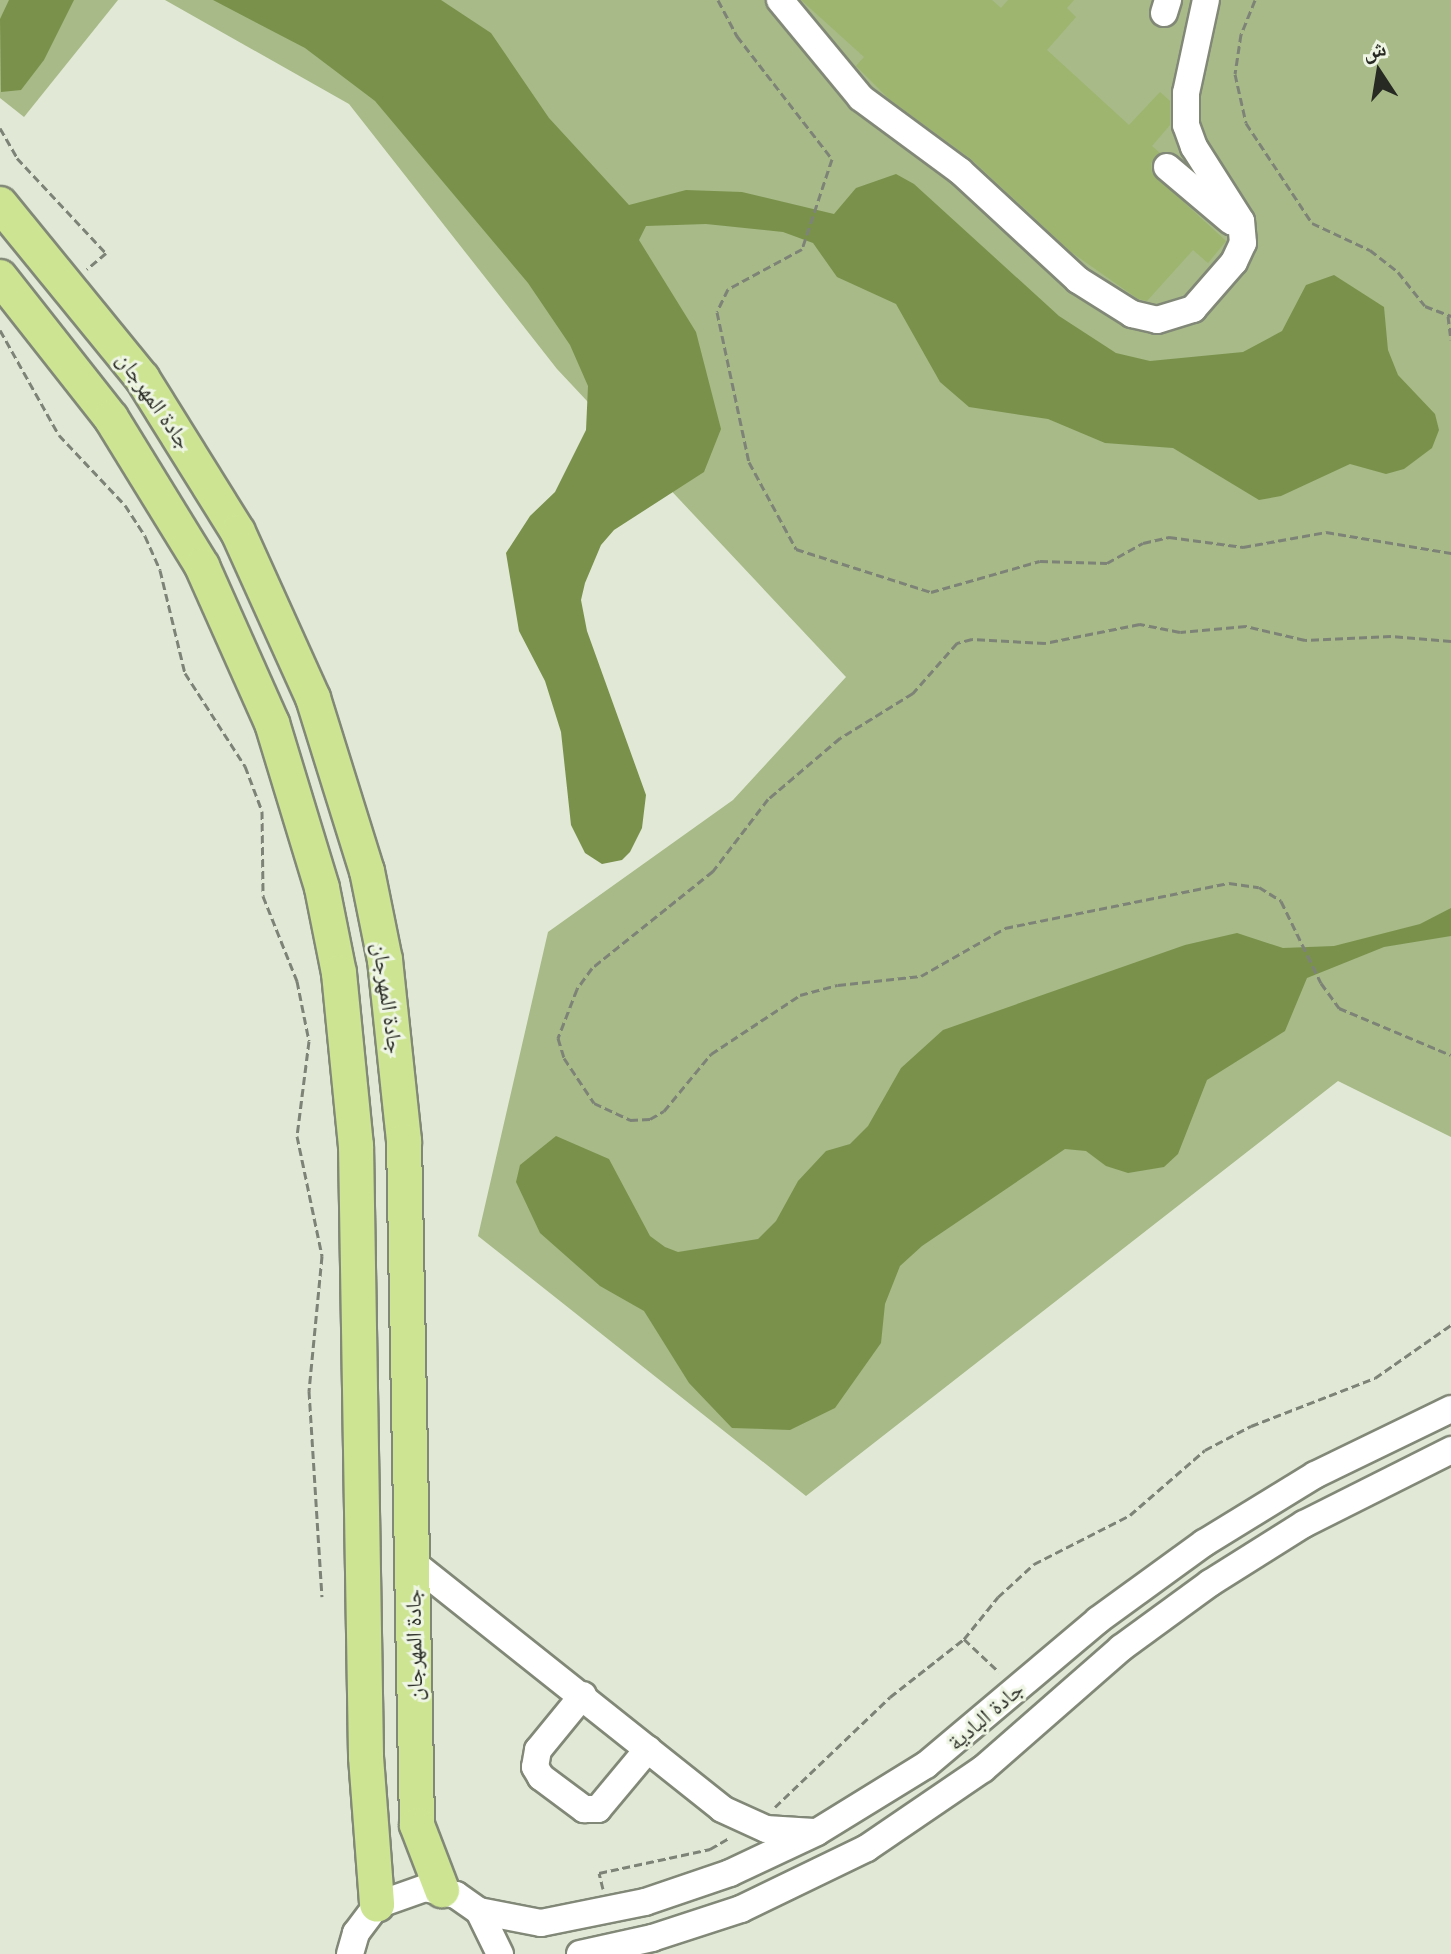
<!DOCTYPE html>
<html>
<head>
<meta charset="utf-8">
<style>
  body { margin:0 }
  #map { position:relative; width:1451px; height:1954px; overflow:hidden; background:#e1e8d6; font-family:"Open Sans","Noto Naskh Arabic",sans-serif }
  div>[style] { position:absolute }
  .green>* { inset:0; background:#a7ba87 }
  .water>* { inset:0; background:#7a914c }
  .building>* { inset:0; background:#9db56f }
  .path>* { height:3px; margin-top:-1.5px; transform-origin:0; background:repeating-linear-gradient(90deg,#7e8377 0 8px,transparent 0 12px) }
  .roads { filter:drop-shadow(2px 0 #828877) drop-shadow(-2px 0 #828877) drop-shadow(0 2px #828877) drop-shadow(0 -2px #828877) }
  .minor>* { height:26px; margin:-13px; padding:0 13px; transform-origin:13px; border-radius:13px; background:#fff }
  .major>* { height:34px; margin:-17px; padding:0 17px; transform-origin:17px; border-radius:17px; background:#cde592 }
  span { translate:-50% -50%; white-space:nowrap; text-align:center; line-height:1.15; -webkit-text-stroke:6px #eef5e3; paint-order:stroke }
  .street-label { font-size:22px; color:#272a23 }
  .north { position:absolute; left:1339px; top:32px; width:80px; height:80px; -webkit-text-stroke:6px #eef5e3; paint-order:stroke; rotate:348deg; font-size:22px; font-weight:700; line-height:32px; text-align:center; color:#272a23 }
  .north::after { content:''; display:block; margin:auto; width:28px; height:36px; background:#272a23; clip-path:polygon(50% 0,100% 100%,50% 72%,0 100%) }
</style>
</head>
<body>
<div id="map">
  <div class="green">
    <i style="clip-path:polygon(0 0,118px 0,24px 117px,0 98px)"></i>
    <i style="clip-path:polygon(165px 0,1451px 0,1451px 1137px,1338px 1081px,806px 1496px,478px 1236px,548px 932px,733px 800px,846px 677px,557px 369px,349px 104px)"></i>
  </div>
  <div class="water">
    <i style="clip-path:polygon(9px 0,74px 0,44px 60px,21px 90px,1px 92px,0 19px)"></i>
    <i style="clip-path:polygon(213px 0,441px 0,491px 33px,549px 118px,629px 205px,686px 190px,742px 192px,834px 214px,856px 188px,896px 174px,914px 184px,1059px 316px,1116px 353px,1150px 361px,1243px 352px,1282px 331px,1306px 285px,1334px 275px,1384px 307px,1388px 350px,1398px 375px,1435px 414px,1439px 430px,1432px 448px,1404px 469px,1386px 474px,1350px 464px,1281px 496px,1259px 500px,1173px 448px,1105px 443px,1048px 419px,969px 407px,940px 382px,896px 304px,837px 277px,813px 243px,783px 232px,706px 224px,646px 226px,639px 240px,696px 332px,721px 429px,704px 472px,614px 530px,601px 545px,585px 583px,581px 600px,587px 631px,646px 795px,642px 828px,630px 852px,622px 860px,602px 864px,585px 853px,571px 825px,561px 732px,545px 681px,519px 631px,506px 553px,530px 516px,555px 492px,586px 430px,588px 386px,570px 345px,528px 283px,375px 101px,305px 48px)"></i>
    <i style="clip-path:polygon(1451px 908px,1451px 936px,1384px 947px,1307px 978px,1285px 1031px,1207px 1080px,1178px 1154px,1164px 1167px,1128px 1173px,1106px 1166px,1086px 1151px,1065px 1149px,922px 1246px,900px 1266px,885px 1304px,881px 1343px,835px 1408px,790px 1430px,732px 1428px,689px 1383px,644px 1311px,600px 1286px,540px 1233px,516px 1182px,520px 1165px,556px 1136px,609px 1159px,650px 1236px,665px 1247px,678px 1252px,758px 1239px,776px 1221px,798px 1181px,826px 1151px,850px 1144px,868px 1126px,901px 1068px,943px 1030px,1185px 945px,1237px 933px,1283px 948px,1334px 946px,1420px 924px)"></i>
  </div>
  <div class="building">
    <i style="clip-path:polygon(801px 0,992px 0,1001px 8px,1008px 0,1074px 0,1067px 8px,1076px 17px,1047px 50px,1129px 125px,1160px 92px,1170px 101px,1170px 125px,1152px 146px,1160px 153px,1151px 163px,1152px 173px,1226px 241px,1208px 263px,1193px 250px,1147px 301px,1138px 299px,1071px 252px,971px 159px,889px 99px,856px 66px,864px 57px)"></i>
  </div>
  <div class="path">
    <i style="left:718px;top:0;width:41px;rotate:62.2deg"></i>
    <i style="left:737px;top:36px;width:155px;rotate:52.3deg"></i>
    <i style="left:832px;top:159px;width:95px;rotate:108.4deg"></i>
    <i style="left:802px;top:249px;width:84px;rotate:151.6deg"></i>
    <i style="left:728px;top:289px;width:25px;rotate:116deg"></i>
    <i style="left:717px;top:312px;width:153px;rotate:78deg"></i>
    <i style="left:749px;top:462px;width:99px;rotate:61.6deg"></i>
    <i style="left:796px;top:549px;width:142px;rotate:17.7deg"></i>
    <i style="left:931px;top:592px;width:113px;rotate:-15.9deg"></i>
    <i style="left:1040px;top:561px;width:67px;rotate:1.7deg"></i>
    <i style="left:1107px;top:563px;width:41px;rotate:-29.1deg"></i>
    <i style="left:1143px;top:543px;width:27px;rotate:-13deg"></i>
    <i style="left:1169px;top:537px;width:75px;rotate:7.7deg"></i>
    <i style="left:1243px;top:547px;width:84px;rotate:-10.2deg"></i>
    <i style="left:1326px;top:532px;width:127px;rotate:9.5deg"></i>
    <i style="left:1255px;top:0;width:37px;rotate:112deg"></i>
    <i style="left:1241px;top:34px;width:40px;rotate:98.5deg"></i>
    <i style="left:1235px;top:74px;width:50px;rotate:77.3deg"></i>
    <i style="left:1246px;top:123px;width:120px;rotate:56.6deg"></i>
    <i style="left:1312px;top:223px;width:64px;rotate:25deg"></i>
    <i style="left:1370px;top:250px;width:36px;rotate:38deg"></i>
    <i style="left:1398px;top:272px;width:43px;rotate:51.5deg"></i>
    <i style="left:1425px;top:306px;width:28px;rotate:21deg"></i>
    <i style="left:0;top:128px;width:34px;rotate:60deg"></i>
    <i style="left:17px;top:158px;width:130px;rotate:46.9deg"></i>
    <i style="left:106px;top:253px;width:25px;rotate:140deg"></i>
    <i style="left:1448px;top:316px;width:24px;rotate:83deg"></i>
    <i style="left:0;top:330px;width:120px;rotate:60.7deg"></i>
    <i style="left:59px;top:435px;width:96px;rotate:46.7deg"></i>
    <i style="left:125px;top:505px;width:37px;rotate:57deg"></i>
    <i style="left:145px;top:536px;width:37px;rotate:66deg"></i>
    <i style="left:160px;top:570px;width:106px;rotate:76.4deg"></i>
    <i style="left:185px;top:673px;width:111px;rotate:57.2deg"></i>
    <i style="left:245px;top:766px;width:48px;rotate:69.3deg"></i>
    <i style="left:262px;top:811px;width:85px;rotate:89.3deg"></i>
    <i style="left:263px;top:896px;width:92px;rotate:68.2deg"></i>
    <i style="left:297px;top:981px;width:61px;rotate:78.7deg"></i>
    <i style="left:309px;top:1041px;width:96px;rotate:97.2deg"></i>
    <i style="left:297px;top:1136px;width:123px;rotate:78.2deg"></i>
    <i style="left:322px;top:1256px;width:136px;rotate:95.5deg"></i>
    <i style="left:309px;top:1391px;width:206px;rotate:86.4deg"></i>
    <i style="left:1451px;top:641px;width:60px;rotate:-175.2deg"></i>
    <i style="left:1391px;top:636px;width:86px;rotate:177.3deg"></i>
    <i style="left:1305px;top:640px;width:61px;rotate:-166.7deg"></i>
    <i style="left:1246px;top:626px;width:66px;rotate:174.8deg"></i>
    <i style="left:1180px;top:632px;width:41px;rotate:-168.7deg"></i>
    <i style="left:1140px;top:624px;width:97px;rotate:168.7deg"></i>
    <i style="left:1045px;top:643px;width:73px;rotate:-176.9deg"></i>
    <i style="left:972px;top:639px;width:16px;rotate:165deg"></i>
    <i style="left:957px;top:643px;width:67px;rotate:131.3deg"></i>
    <i style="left:913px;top:693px;width:86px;rotate:148.3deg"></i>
    <i style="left:840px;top:738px;width:94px;rotate:139.7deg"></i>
    <i style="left:768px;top:799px;width:91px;rotate:127.4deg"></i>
    <i style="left:713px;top:871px;width:155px;rotate:141.3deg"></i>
    <i style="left:592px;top:968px;width:26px;rotate:126deg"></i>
    <i style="left:577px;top:989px;width:53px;rotate:111.2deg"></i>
    <i style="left:558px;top:1038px;width:21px;rotate:73deg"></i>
    <i style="left:564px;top:1058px;width:54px;rotate:56.3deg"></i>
    <i style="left:594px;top:1103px;width:40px;rotate:25deg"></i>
    <i style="left:630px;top:1120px;width:20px;rotate:-3deg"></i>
    <i style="left:650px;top:1119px;width:16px;rotate:-30deg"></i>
    <i style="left:664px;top:1111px;width:74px;rotate:-50.5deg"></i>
    <i style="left:711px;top:1054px;width:107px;rotate:-33.5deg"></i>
    <i style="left:800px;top:995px;width:39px;rotate:-15deg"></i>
    <i style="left:838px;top:985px;width:83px;rotate:-6.2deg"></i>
    <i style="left:921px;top:976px;width:97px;rotate:-29.7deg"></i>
    <i style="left:1005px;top:928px;width:228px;rotate:-11.4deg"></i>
    <i style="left:1229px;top:883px;width:30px;rotate:8deg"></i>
    <i style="left:1259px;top:887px;width:26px;rotate:32deg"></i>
    <i style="left:1281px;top:901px;width:91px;rotate:64deg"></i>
    <i style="left:1321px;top:983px;width:31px;rotate:54deg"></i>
    <i style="left:1339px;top:1008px;width:121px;rotate:22.8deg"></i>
    <i style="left:964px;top:1639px;width:48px;rotate:43.3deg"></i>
    <i style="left:775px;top:1807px;width:159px;rotate:-43.7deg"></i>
    <i style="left:890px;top:1697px;width:94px;rotate:-38.1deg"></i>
    <i style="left:964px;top:1639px;width:54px;rotate:-51deg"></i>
    <i style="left:998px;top:1597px;width:49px;rotate:-42.5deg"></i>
    <i style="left:1034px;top:1564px;width:108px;rotate:-27deg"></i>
    <i style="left:1130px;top:1515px;width:99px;rotate:-40.9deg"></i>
    <i style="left:1205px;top:1450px;width:52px;rotate:-27.6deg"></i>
    <i style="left:1251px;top:1426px;width:133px;rotate:-21.2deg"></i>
    <i style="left:1375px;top:1378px;width:93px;rotate:-34.9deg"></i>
    <i style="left:603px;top:1889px;width:16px;rotate:-104deg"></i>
    <i style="left:599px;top:1873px;width:114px;rotate:-12.2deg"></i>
    <i style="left:710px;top:1849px;width:22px;rotate:-30deg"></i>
  </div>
  <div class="roads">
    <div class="minor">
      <i style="left:780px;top:0;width:127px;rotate:50.4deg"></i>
      <i style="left:861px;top:98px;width:123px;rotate:36.4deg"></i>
      <i style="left:960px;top:171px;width:161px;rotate:42.7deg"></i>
      <i style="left:1078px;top:280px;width:64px;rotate:32.2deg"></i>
      <i style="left:1132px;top:314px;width:26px;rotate:13deg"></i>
      <i style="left:1157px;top:320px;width:38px;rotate:-17deg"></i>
      <i style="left:1193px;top:309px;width:62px;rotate:-48.9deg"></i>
      <i style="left:1234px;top:262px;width:21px;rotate:-65deg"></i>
      <i style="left:1243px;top:243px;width:22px;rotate:-95deg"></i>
      <i style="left:1241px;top:221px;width:88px;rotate:-122.4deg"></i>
      <i style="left:1194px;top:147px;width:23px;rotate:-110deg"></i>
      <i style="left:1186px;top:125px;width:32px;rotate:-90deg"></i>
      <i style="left:1186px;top:93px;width:95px;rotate:-77.9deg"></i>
      <i style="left:1164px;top:13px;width:14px;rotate:-73deg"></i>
      <i style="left:1167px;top:167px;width:84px;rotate:40.2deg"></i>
      <i style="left:412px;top:1562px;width:396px;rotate:38.5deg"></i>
      <i style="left:722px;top:1809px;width:48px;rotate:24.4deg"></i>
      <i style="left:766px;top:1829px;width:48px;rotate:3.6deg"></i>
      <i style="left:583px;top:1695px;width:71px;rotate:129.3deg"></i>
      <i style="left:538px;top:1750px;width:17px;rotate:100deg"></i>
      <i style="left:535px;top:1767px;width:12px;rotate:59deg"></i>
      <i style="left:541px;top:1777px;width:54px;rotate:36.7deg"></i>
      <i style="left:584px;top:1809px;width:14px"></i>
      <i style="left:598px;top:1809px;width:78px;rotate:-50.2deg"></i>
      <i style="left:479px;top:1911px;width:63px;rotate:11deg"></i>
      <i style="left:541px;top:1923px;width:106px;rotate:-11.4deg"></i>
      <i style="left:645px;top:1902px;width:90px;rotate:-18.8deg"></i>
      <i style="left:730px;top:1873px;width:96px;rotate:-25.2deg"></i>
      <i style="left:817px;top:1832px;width:128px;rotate:-31.6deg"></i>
      <i style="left:926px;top:1765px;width:225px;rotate:-40.1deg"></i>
      <i style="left:1098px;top:1620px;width:131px;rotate:-36deg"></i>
      <i style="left:1204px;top:1543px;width:130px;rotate:-31.5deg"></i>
      <i style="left:1315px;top:1475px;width:151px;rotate:-25.9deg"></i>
      <i style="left:350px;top:1954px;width:22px;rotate:-74deg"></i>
      <i style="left:356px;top:1933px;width:35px;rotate:-53deg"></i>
      <i style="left:377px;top:1905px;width:51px;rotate:-19.5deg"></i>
      <i style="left:425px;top:1888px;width:32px;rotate:13deg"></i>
      <i style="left:456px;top:1895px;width:28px;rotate:35deg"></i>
      <i style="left:479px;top:1911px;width:48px;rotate:64deg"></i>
      <i style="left:580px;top:1954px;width:74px;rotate:-12.5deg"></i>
      <i style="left:652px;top:1938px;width:94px;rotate:-18deg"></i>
      <i style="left:741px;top:1909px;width:140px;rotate:-25.8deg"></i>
      <i style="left:867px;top:1848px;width:140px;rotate:-34.3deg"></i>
      <i style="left:983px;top:1769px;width:184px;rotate:-41.2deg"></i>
      <i style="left:1121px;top:1648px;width:110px;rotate:-36.1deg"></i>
      <i style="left:1210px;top:1583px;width:111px;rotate:-32.1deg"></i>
      <i style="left:1304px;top:1524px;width:165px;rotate:-26.7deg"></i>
    </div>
    <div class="major">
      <i style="left:0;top:204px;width:225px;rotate:50.8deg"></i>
      <i style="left:142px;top:378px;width:181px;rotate:58.1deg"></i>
      <i style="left:238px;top:532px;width:182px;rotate:65.7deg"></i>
      <i style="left:313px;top:698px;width:181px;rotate:72.7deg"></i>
      <i style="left:367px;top:871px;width:91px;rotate:78.6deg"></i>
      <i style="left:385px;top:960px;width:182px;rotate:84deg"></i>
      <i style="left:404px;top:1141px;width:684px;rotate:88.91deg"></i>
      <i style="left:417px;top:1825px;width:70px;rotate:69deg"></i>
      <i style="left:0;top:277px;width:179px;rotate:51.8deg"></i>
      <i style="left:111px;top:418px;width:174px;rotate:58.4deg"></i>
      <i style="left:202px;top:566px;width:172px;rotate:66deg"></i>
      <i style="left:272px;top:723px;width:172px;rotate:73.1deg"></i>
      <i style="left:322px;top:888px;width:87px;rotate:78.7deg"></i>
      <i style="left:339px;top:973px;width:173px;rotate:84.4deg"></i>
      <i style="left:356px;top:1145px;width:612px;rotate:89.06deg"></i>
      <i style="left:366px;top:1757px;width:148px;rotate:85.7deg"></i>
    </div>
  </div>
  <div class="street-label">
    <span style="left:155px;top:400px;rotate:55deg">جادة المهرجان</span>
    <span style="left:389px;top:998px;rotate:82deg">جادة المهرجان</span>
    <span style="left:413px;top:1645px;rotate:-91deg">جادة المهرجان</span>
    <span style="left:985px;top:1715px;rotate:-41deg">جادة البادية</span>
  </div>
  <div class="north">ش</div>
</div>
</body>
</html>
